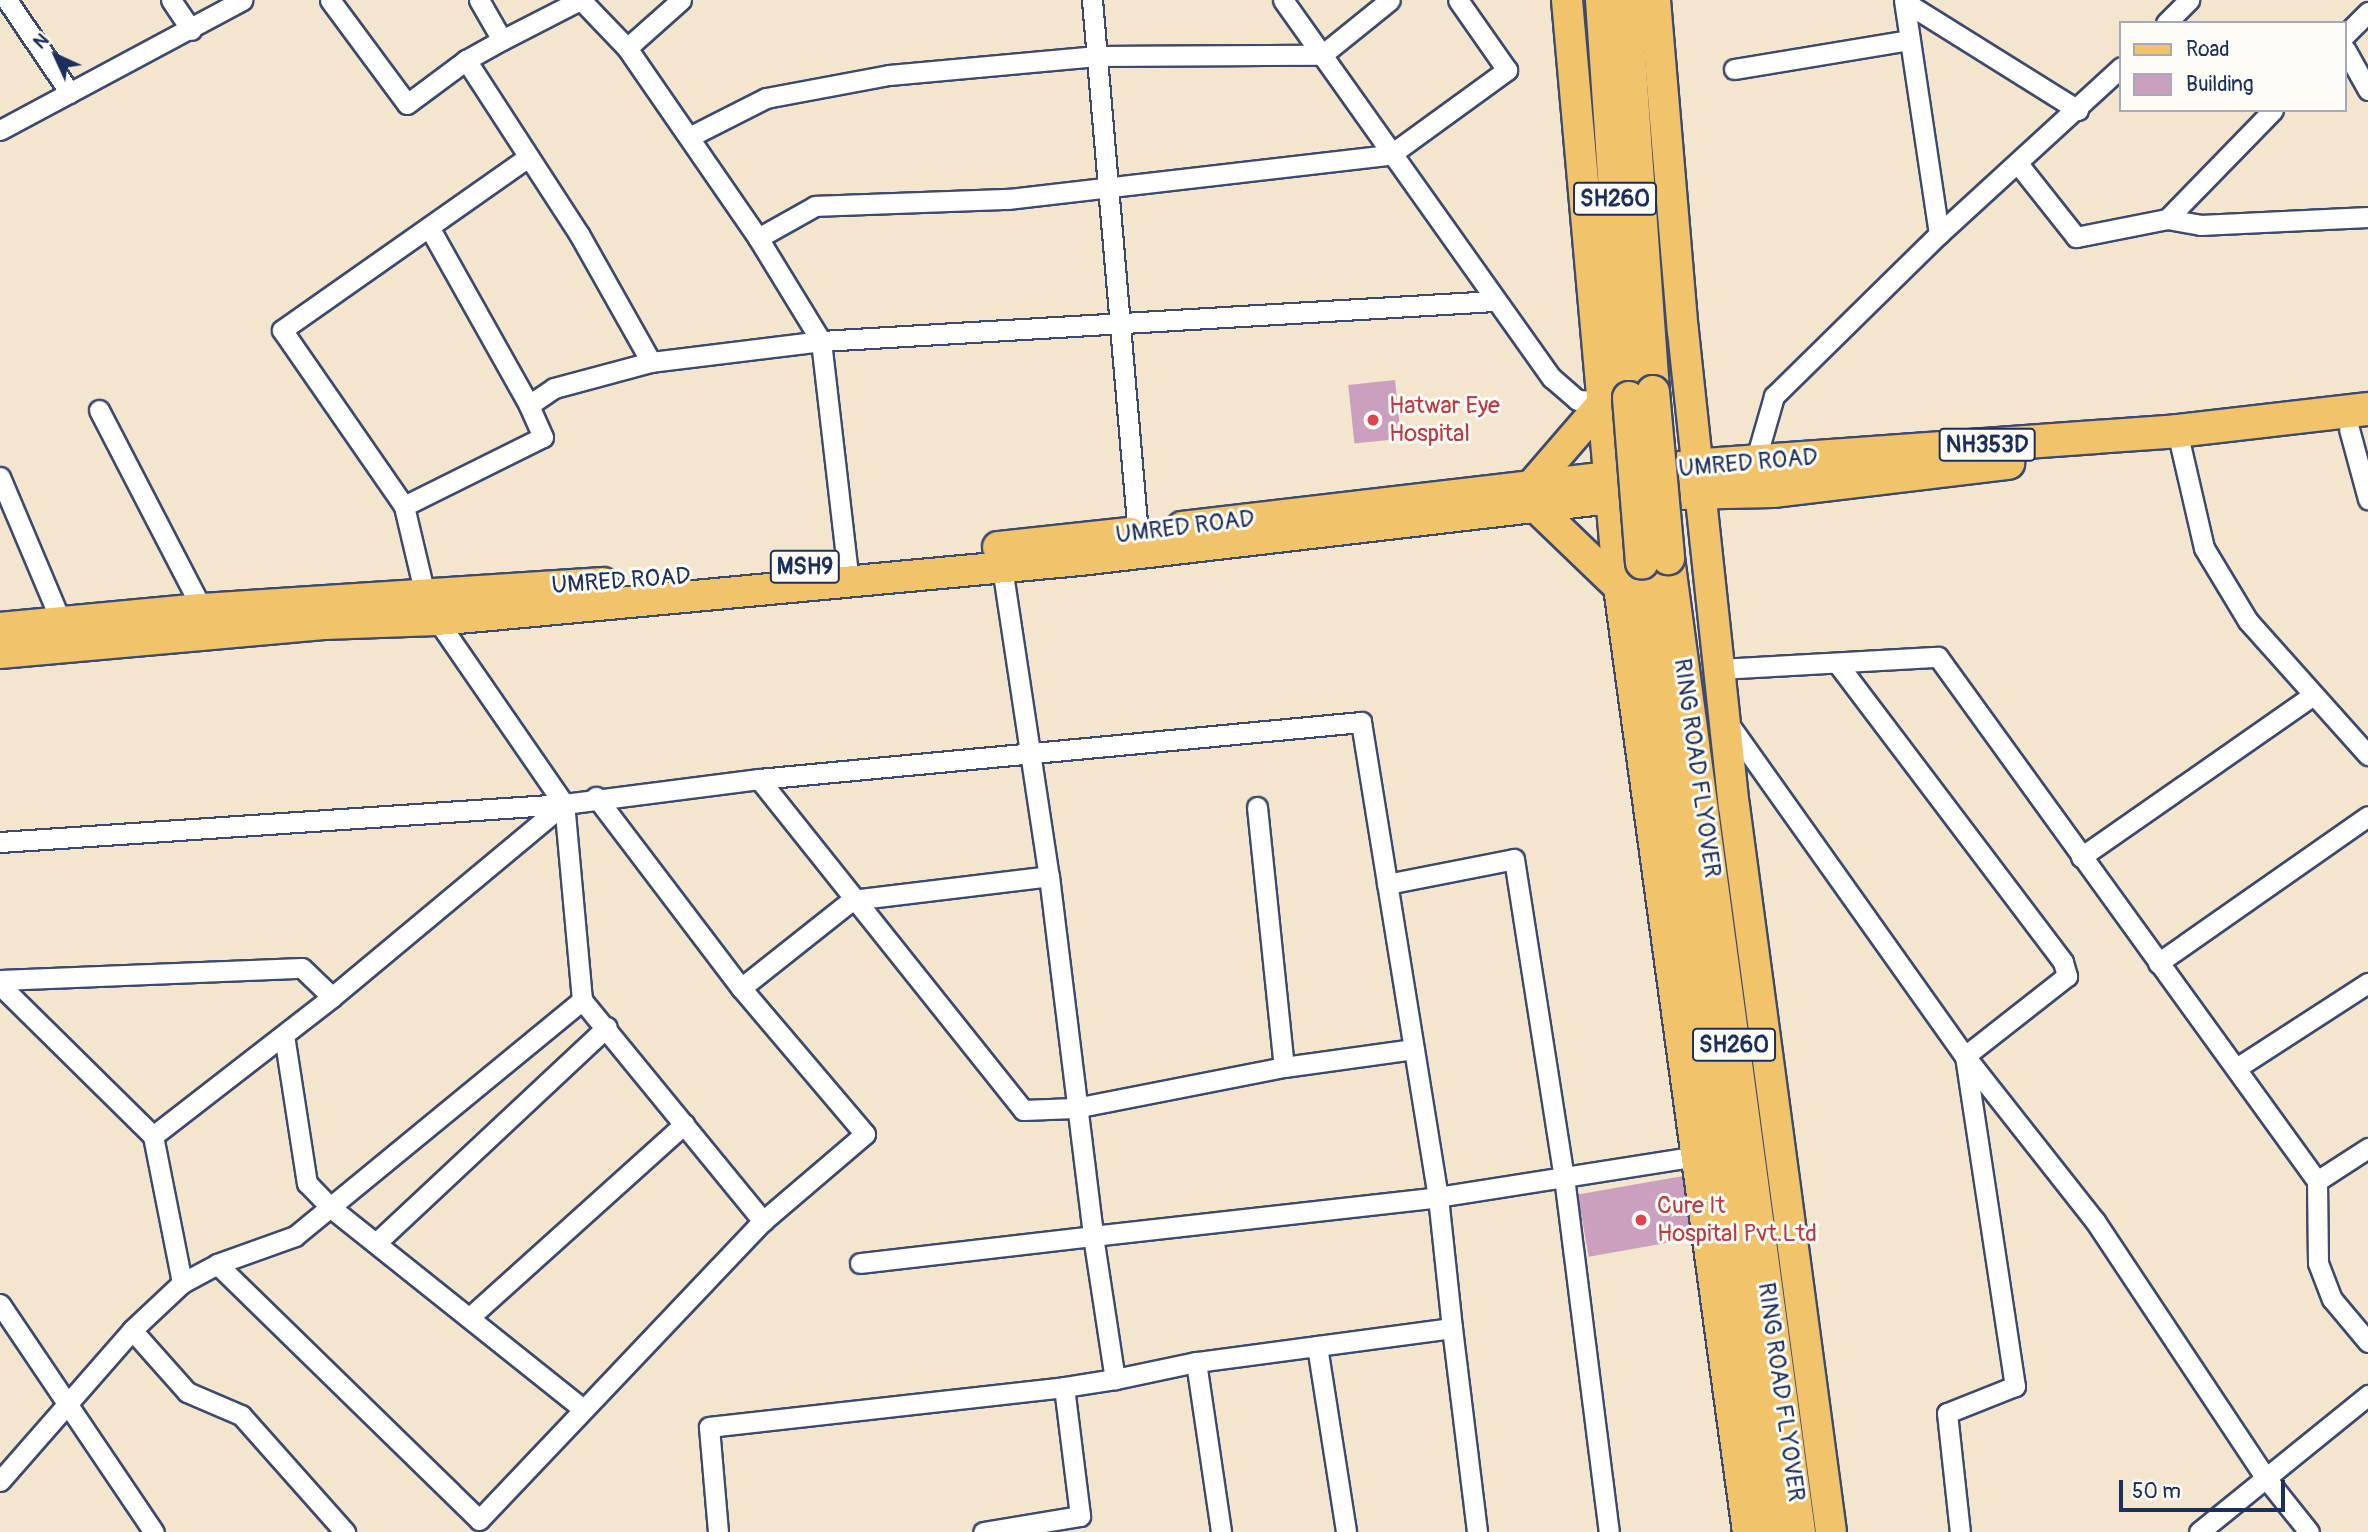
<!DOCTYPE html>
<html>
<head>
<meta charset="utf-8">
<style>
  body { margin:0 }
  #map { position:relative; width:2368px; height:1532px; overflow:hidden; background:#f4e6ce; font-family:Pangolin,sans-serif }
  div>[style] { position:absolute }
  .building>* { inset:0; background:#cba0bf; transform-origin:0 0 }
  .roads { filter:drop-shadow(2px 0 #3c4a6f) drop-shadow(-2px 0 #3c4a6f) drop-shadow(0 2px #3c4a6f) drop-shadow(0 -2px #3c4a6f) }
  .minor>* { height:19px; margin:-9.5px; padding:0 9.5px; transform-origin:9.5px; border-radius:9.5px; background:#fff }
  .primary>* { height:30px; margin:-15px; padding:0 15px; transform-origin:15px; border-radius:15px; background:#f1c36a }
  .trunk>* { height:32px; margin:-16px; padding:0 16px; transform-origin:16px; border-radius:16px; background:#f1c36a }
  .bridges { filter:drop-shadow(2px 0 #3c4a6f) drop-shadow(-2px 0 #3c4a6f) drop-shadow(0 2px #3c4a6f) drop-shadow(0 -2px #3c4a6f) }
  .trunk-bridge>* { height:32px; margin:-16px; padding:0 16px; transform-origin:16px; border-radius:16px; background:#f1c36a }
  .dots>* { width:19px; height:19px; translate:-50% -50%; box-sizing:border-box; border:4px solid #fdfcf7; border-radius:50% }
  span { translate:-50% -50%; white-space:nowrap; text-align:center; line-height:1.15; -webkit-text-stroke:6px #fdfcf7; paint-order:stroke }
  .shield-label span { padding:2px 5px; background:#fdfcf7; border:2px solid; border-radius:5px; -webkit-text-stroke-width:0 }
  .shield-label { font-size:23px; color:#1b2f5e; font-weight:700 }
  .health-label { font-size:24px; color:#be3a42 }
  .left { translate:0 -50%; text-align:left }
  .street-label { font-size:24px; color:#1b2f5e }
  .legend { position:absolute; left:2119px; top:21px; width:228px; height:91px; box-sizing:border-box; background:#fdfcf7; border:2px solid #a3aaba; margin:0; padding:9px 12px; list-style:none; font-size:21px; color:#1b2f5e }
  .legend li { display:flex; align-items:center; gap:14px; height:35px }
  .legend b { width:35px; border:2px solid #a3aaba }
  .north { position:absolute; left:21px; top:21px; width:70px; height:70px; -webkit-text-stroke:5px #fdfcf7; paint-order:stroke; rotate:315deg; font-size:19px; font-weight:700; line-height:28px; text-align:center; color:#1b2f5e }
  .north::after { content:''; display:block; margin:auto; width:24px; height:32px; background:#1b2f5e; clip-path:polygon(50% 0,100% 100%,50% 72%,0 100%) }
  .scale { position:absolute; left:2119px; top:1480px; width:166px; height:32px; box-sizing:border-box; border:4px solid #1b2f5e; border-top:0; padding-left:9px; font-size:21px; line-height:24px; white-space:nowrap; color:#1b2f5e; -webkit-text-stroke:5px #fdfcf7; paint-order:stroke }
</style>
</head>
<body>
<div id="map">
  <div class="building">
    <i style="left:1395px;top:380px;width:59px;height:47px;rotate:84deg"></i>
    <i style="left:1689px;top:1175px;width:63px;height:113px;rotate:80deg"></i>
  </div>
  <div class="roads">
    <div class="minor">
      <i style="left:7px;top:0;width:112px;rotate:55.9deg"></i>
      <i style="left:171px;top:0;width:36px;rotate:56deg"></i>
      <i style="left:330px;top:0;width:129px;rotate:53.5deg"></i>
      <i style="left:407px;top:104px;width:74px;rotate:-36.7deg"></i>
      <i style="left:479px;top:0;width:46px;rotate:60.1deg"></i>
      <i style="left:502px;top:40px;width:41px;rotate:150.9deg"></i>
      <i style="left:466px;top:60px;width:207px;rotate:57deg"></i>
      <i style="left:579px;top:234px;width:147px;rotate:60.6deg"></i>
      <i style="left:651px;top:362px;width:171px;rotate:-7deg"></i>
      <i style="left:821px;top:341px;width:674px;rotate:-3.4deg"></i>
      <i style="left:581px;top:0;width:66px;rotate:46.2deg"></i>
      <i style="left:681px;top:0;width:72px;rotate:138.4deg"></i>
      <i style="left:627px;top:48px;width:231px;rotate:55.4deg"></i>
      <i style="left:758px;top:238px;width:121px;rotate:58.5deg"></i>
      <i style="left:821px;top:341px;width:243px;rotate:83.4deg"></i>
      <i style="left:1092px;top:0;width:548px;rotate:85.08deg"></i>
      <i style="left:1283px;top:0;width:464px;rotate:54.6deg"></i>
      <i style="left:1552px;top:378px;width:33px;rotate:41deg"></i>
      <i style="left:1577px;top:400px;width:33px;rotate:3deg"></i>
      <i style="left:1904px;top:0;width:237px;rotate:81.5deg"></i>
      <i style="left:1905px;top:2px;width:204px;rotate:32deg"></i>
      <i style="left:2166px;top:23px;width:33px;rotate:-45deg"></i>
      <i style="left:2345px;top:35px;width:33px;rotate:-45deg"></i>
      <i style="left:502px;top:40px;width:88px;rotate:-27.1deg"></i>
      <i style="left:2345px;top:49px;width:47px;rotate:60.7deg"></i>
      <i style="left:1734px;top:69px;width:178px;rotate:-9.4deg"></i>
      <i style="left:0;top:130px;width:275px;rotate:-28.2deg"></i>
      <i style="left:691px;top:136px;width:84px;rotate:-26.9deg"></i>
      <i style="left:766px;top:98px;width:125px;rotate:-10.6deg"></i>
      <i style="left:889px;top:75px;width:209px;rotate:-5.2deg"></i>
      <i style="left:1097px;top:56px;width:225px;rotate:-0.3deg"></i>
      <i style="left:1322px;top:55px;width:87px;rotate:-39deg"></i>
      <i style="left:2019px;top:165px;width:92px;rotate:51.6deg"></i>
      <i style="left:2076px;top:237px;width:93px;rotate:-11.2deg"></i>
      <i style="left:2167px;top:219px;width:152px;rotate:-45.8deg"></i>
      <i style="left:2167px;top:219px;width:34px;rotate:10deg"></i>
      <i style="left:2200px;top:225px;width:168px;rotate:-2.7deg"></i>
      <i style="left:429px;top:227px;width:204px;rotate:60.7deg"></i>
      <i style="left:758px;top:238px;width:65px;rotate:-29.3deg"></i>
      <i style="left:815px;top:206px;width:193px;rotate:-2.1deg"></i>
      <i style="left:1008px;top:199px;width:385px;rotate:-6.6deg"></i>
      <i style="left:1390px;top:155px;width:145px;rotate:-36deg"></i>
      <i style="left:1507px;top:70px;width:85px;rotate:-125deg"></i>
      <i style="left:99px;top:410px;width:224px;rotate:62.6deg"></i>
      <i style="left:2349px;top:429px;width:73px;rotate:74.8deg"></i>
      <i style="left:2177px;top:431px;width:120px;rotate:77deg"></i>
      <i style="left:2204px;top:548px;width:85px;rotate:58.9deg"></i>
      <i style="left:2248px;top:621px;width:180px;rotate:48.2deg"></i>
      <i style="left:1755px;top:462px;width:69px;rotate:-73.9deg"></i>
      <i style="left:1774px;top:396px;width:231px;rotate:-44.5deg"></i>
      <i style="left:1939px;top:234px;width:247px;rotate:-42.5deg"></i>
      <i style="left:0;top:477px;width:167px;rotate:67.1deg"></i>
      <i style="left:404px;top:506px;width:155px;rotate:-26.4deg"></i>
      <i style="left:543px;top:437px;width:35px;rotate:-114deg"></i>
      <i style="left:529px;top:405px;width:30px;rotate:-34deg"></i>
      <i style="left:554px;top:388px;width:100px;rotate:-15deg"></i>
      <i style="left:1002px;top:567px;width:313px;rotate:81.4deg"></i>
      <i style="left:1049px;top:876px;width:363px;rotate:83deg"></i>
      <i style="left:1093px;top:1236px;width:347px;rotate:-6.4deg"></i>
      <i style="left:1438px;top:1197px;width:132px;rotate:83.9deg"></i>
      <i style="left:1452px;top:1328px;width:258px;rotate:172.4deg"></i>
      <i style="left:1196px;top:1362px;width:83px;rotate:168.1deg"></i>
      <i style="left:1837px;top:663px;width:375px;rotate:52.9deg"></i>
      <i style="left:2063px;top:962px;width:15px;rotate:74deg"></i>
      <i style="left:2067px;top:976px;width:130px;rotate:141.9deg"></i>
      <i style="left:1965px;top:1056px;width:334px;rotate:81.4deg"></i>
      <i style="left:2015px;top:1386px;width:73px;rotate:158.3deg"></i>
      <i style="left:1947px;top:1413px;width:120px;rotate:83.8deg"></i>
      <i style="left:1720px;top:669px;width:218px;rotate:-3.2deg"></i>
      <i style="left:1938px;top:657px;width:647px;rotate:54.12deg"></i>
      <i style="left:2317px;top:1181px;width:82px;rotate:89.3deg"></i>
      <i style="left:2318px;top:1263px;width:39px;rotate:69deg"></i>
      <i style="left:2332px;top:1299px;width:56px;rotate:50.1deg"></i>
      <i style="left:1728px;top:723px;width:409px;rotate:54.6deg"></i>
      <i style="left:1965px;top:1056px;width:210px;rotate:51.8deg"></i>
      <i style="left:2095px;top:1221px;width:307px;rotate:56.4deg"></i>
      <i style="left:2265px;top:1477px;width:70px;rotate:51.3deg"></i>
      <i style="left:759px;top:779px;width:423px;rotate:51.4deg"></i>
      <i style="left:1023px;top:1110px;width:52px;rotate:-2.2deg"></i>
      <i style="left:1075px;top:1108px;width:213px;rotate:-11.1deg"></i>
      <i style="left:1284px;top:1067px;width:131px;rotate:-7.9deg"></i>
      <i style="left:1257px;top:807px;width:261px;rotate:84.1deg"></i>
      <i style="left:0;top:842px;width:565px;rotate:-3.85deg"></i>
      <i style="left:564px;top:804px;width:197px;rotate:-7.3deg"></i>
      <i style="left:759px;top:779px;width:605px;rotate:-5.41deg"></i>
      <i style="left:1361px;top:722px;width:481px;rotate:80.8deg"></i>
      <i style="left:1438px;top:1197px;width:262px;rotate:-9deg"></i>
      <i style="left:2081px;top:857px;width:282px;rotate:-34.9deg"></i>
      <i style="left:1387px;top:884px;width:129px;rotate:-11.1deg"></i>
      <i style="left:1514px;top:859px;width:322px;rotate:81.1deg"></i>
      <i style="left:1564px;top:1177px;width:358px;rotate:82.8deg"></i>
      <i style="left:2158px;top:963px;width:256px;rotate:-35deg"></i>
      <i style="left:0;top:980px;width:302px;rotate:-2.3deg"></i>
      <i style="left:302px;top:968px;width:42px;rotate:44deg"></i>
      <i style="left:332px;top:997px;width:302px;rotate:-39.8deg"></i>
      <i style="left:0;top:985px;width:215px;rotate:44.6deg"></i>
      <i style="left:153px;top:1136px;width:227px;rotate:-37.8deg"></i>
      <i style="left:741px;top:988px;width:142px;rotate:-38.4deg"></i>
      <i style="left:852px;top:900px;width:198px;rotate:-6.9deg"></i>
      <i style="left:582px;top:1000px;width:286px;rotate:50.7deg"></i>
      <i style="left:284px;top:1035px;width:150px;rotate:81.2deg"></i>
      <i style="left:307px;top:1183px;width:33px;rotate:46deg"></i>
      <i style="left:330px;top:1207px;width:324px;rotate:38.6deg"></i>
      <i style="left:2238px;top:1067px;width:155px;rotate:-32.9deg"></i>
      <i style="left:153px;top:1136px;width:150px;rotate:78.8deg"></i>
      <i style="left:2317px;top:1181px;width:61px;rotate:-32.9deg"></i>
      <i style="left:376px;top:1243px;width:316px;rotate:-43.1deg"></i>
      <i style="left:860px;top:1263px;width:235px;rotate:-6.6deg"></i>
      <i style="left:1093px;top:1236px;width:145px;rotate:81.3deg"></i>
      <i style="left:1115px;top:1379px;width:52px;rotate:171.1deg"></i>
      <i style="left:1064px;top:1387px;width:130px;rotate:82.9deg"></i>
      <i style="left:1080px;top:1516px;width:98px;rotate:170.6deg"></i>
      <i style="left:217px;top:1264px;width:366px;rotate:44.3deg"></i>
      <i style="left:479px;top:1520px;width:412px;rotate:-46.5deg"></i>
      <i style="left:763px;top:1221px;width:134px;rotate:-40.5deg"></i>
      <i style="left:865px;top:1134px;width:192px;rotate:-130.3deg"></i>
      <i style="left:741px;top:988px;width:240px;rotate:-127.2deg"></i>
      <i style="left:0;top:1304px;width:275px;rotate:56deg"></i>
      <i style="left:471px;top:1316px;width:287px;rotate:-42deg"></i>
      <i style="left:1452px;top:1328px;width:206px;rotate:83deg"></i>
      <i style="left:132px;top:1330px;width:83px;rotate:48.4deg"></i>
      <i style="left:187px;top:1392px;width:59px;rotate:23.1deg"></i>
      <i style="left:241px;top:1415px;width:157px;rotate:48.4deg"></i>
      <i style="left:1317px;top:1346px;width:188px;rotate:81.1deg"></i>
      <i style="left:1196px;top:1362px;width:172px;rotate:81.6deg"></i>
      <i style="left:0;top:1481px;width:201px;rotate:-48.8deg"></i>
      <i style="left:132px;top:1330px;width:69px;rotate:-43.2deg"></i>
      <i style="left:182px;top:1283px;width:40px;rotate:-28deg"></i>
      <i style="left:217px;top:1264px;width:83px;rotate:-19.7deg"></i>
      <i style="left:295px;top:1236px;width:372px;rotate:-39.4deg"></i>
      <i style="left:582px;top:1000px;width:197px;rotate:-95.2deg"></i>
      <i style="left:564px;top:804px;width:224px;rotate:-124.6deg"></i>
      <i style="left:437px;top:620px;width:28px;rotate:-116deg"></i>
      <i style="left:425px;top:595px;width:91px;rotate:-103.3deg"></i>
      <i style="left:404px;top:506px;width:214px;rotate:-124.7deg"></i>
      <i style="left:282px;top:330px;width:301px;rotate:-35.1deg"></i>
      <i style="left:718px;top:1532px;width:105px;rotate:-94.9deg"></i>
      <i style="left:709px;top:1427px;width:357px;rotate:-6.4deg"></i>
      <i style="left:2199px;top:1532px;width:218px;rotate:-39deg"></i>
    </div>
    <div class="primary">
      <i style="left:1567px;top:0;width:589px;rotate:84.94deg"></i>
      <i style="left:1619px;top:587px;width:954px;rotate:82.23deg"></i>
      <i style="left:1655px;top:0;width:332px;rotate:85.2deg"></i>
      <i style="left:1683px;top:331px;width:478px;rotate:83.9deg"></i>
      <i style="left:1734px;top:806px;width:732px;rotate:82.39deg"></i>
      <i style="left:1531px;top:486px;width:107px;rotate:-49.2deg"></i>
      <i style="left:1536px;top:507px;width:115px;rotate:43.9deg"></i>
      <i style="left:1182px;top:527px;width:428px;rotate:-6.7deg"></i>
      <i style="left:998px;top:547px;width:133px;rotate:-6.1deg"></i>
      <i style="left:0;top:628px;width:203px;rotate:-5.4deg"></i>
      <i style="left:202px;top:609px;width:402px;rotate:-3.7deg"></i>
      <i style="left:0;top:653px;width:325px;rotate:-5.1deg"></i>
      <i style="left:324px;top:624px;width:113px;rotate:-2deg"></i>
      <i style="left:437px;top:620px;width:646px;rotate:-5.33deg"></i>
      <i style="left:1080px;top:560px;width:534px;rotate:-6.67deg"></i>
    </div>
    <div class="trunk">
      <i style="left:1602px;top:0;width:399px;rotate:86.1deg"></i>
      <i style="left:1625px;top:0;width:393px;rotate:85.9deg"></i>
      <i style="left:1607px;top:477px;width:99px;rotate:-7deg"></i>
      <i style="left:1705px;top:465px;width:473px;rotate:-4.1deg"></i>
      <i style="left:2177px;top:431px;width:192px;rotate:-6.6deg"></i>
      <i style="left:1635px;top:494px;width:138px;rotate:-1.2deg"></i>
      <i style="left:1773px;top:491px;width:237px;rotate:-6.8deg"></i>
      <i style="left:1668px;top:558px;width:983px;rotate:82.34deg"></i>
      <i style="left:1642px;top:562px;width:978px;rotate:82.6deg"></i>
    </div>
  </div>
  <div class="bridges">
    <div class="trunk-bridge">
      <i style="left:1653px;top:392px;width:167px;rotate:84.8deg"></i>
      <i style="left:1629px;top:398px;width:165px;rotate:85.5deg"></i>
    </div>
  </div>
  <div class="dots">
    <i style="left:1373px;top:420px;background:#e0444e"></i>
    <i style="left:1641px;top:1220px;background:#e0444e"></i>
  </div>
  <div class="shield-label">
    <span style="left:1615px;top:199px">SH260</span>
    <span style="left:1987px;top:445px">NH353D</span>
    <span style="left:805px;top:567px">MSH9</span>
    <span style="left:1734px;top:1045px">SH260</span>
  </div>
  <div class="health-label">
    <span class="left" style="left:1389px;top:420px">Hatwar Eye<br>Hospital</span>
    <span class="left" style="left:1657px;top:1220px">Cure It<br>Hospital Pvt.Ltd</span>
  </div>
  <div class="street-label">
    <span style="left:1748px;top:463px;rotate:-5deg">UMRED ROAD</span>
    <span style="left:1185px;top:527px;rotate:-7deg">UMRED ROAD</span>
    <span style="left:621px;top:581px;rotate:-4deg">UMRED ROAD</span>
    <span style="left:1697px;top:768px;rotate:82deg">RING ROAD FLYOVER</span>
    <span style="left:1781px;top:1392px;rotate:82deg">RING ROAD FLYOVER</span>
  </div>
  <ul class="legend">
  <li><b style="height:9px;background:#f1c36a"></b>Road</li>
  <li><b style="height:19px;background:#cba0bf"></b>Building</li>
  </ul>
  <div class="north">N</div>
  <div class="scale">50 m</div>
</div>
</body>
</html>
